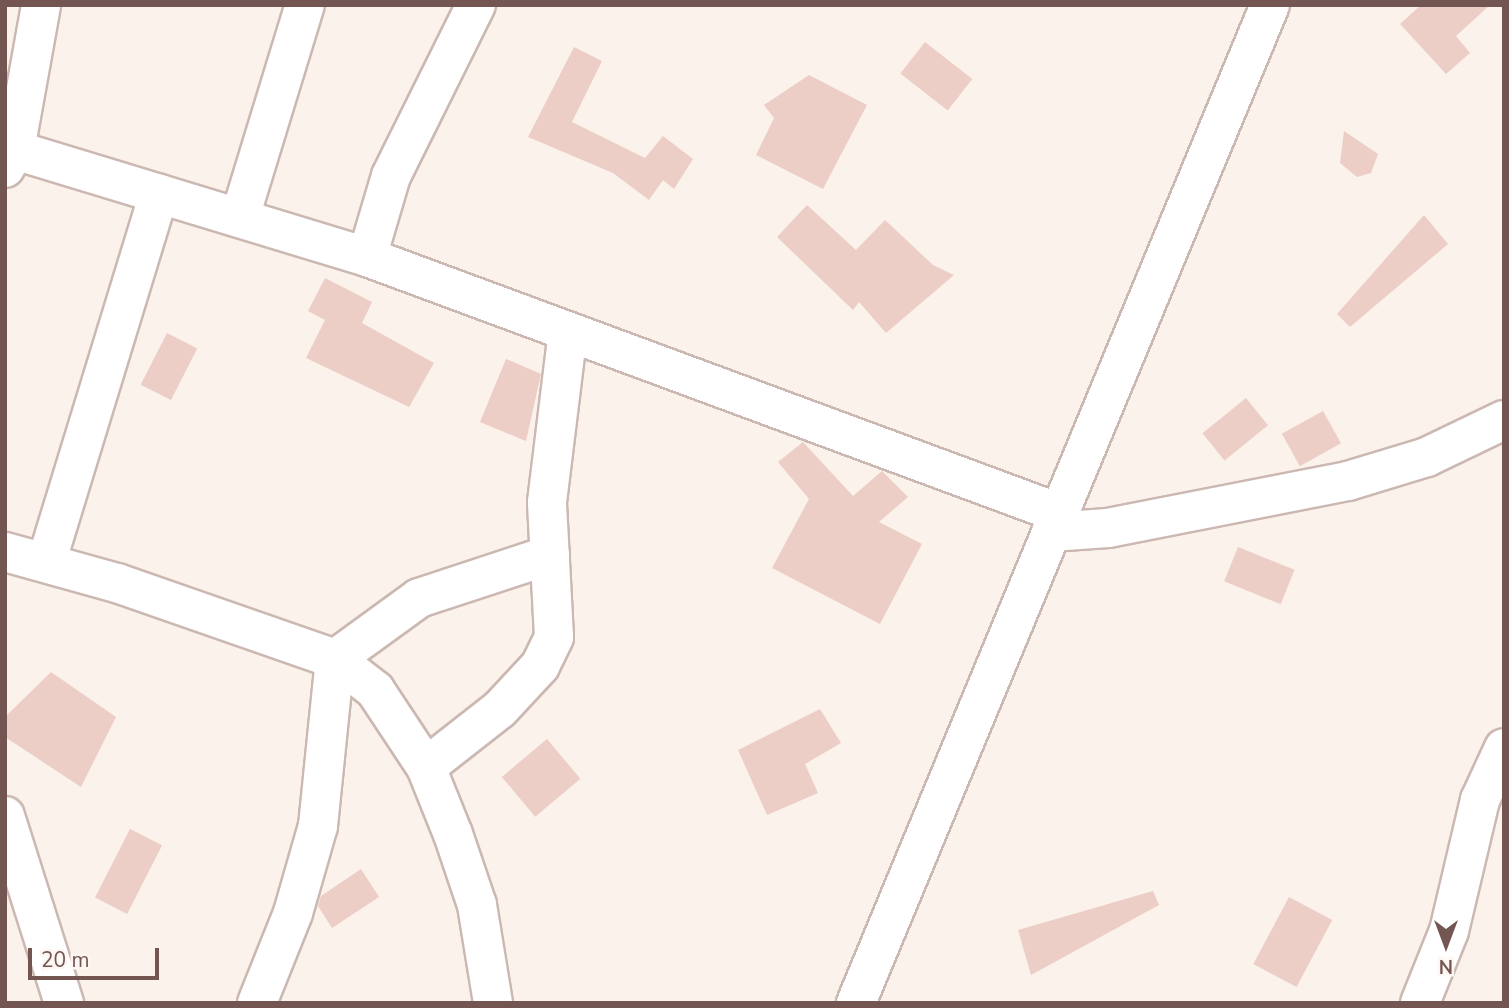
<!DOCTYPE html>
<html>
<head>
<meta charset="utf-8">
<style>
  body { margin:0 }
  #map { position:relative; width:1509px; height:1008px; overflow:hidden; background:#faf2eb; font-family:"Nunito Sans",sans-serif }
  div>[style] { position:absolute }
  .building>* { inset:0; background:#eccec6; transform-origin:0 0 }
  .roads { filter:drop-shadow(2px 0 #ccb8b2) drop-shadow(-2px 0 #ccb8b2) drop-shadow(0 2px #ccb8b2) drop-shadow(0 -2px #ccb8b2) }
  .minor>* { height:38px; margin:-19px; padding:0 19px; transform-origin:19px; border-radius:19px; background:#fff }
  span { translate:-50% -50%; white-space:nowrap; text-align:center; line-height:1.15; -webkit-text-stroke:7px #fdf6f2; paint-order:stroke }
  .frame { position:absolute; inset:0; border:7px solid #735651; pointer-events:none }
  .north { position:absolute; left:1411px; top:910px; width:70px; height:70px; -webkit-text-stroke:5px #fdf6f2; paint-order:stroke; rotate:180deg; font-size:19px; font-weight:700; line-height:28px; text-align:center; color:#735651 }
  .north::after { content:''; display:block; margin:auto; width:24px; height:32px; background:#735651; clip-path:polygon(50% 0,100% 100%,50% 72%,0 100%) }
  .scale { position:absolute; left:28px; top:948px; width:131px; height:32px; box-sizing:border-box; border:4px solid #735651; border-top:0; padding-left:9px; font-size:21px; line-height:24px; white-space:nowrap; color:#735651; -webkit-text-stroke:5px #fdf6f2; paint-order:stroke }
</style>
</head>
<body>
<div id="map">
  <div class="building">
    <i style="clip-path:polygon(1421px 5px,1490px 5px,1456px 36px,1470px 53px,1446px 74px,1400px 24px)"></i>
    <i style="left:925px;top:42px;width:60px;height:40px;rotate:38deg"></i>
    <i style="clip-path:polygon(574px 47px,602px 61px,572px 122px,645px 158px,663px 136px,693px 159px,674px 189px,663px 180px,649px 200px,613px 173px,528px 137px)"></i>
    <i style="clip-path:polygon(809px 75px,867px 105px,823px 189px,756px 155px,774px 118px,764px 105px)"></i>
    <i style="clip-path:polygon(1344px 131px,1378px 154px,1371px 173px,1357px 177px,1340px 163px)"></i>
    <i style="clip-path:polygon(807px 205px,856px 250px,885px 220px,933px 265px,954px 275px,886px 333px,859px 302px,853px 310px,777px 237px)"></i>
    <i style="clip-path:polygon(1424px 215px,1448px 244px,1350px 327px,1337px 314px)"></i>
    <i style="clip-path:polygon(325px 278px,372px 302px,362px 323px,434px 363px,409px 407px,306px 358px,325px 320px,308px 311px)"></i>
    <i style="left:167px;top:333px;width:34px;height:58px;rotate:27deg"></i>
    <i style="clip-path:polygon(506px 359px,541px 374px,526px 441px,480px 422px)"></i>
    <i style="left:1246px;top:398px;width:35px;height:56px;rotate:51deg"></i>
    <i style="left:1323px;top:411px;width:37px;height:47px;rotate:61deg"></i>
    <i style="clip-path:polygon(803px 442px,853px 496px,882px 471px,908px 497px,879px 522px,922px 544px,880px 624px,772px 568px,809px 499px,778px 462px)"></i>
    <i style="left:1238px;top:547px;width:61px;height:37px;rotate:22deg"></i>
    <i style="clip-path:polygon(51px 672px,116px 717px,81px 787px,5px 737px,5px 717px)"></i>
    <i style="clip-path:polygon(820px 709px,841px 743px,805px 764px,818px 793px,767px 815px,738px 750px)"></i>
    <i style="left:547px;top:739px;width:52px;height:59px;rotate:50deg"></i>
    <i style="left:130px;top:829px;width:36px;height:77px;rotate:27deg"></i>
    <i style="clip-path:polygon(361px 869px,379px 897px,332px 928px,318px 906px,321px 896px)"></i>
    <i style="clip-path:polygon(1153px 891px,1159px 905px,1031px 975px,1018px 930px)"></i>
    <i style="left:1289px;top:897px;width:49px;height:76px;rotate:28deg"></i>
  </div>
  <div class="roads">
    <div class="minor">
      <i style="left:5px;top:147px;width:378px;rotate:16.9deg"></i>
      <i style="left:367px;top:257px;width:738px;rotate:20.3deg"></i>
      <i style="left:5px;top:168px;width:21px;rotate:-61deg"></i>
      <i style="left:15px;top:150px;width:147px;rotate:-79.8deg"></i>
      <i style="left:240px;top:217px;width:222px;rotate:-73deg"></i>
      <i style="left:367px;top:257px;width:84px;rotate:-73.5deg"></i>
      <i style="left:391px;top:176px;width:191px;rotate:-63.6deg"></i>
      <i style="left:1051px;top:532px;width:57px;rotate:-4deg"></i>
      <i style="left:1108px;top:528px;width:245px;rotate:-11.1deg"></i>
      <i style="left:1348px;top:481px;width:83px;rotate:-16.9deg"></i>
      <i style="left:1427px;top:457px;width:85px;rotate:-25.7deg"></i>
      <i style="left:5px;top:552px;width:116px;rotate:15.5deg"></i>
      <i style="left:117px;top:583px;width:231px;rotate:19.2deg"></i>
      <i style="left:335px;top:659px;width:51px;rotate:37.8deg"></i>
      <i style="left:375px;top:690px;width:92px;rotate:56.5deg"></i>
      <i style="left:426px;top:767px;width:72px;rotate:68.1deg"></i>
      <i style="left:453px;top:834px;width:75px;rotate:71.3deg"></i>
      <i style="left:477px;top:905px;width:99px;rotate:80.7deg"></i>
      <i style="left:47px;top:560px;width:383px;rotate:-73deg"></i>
      <i style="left:426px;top:767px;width:94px;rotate:-38.1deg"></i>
      <i style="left:500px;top:709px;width:59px;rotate:-47.1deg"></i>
      <i style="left:540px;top:666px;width:32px;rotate:-64deg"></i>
      <i style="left:554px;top:637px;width:135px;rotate:-93deg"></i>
      <i style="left:547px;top:502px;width:171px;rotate:-83deg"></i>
      <i style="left:5px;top:816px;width:196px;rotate:72.5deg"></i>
      <i style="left:257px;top:1003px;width:97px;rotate:-68.2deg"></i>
      <i style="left:293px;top:913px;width:91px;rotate:-74deg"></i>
      <i style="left:318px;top:826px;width:168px;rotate:-84.2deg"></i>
      <i style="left:335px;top:659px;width:104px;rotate:-36deg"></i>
      <i style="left:419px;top:598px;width:138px;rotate:-18.2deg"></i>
      <i style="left:856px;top:1003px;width:1080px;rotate:-67.47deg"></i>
      <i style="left:1420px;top:1003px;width:78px;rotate:-68.1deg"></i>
      <i style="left:1449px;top:931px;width:135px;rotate:-76.7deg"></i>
      <i style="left:1480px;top:800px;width:57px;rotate:-65.2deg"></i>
    </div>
  </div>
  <div class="frame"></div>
  <div class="north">N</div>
  <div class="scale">20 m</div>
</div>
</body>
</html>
